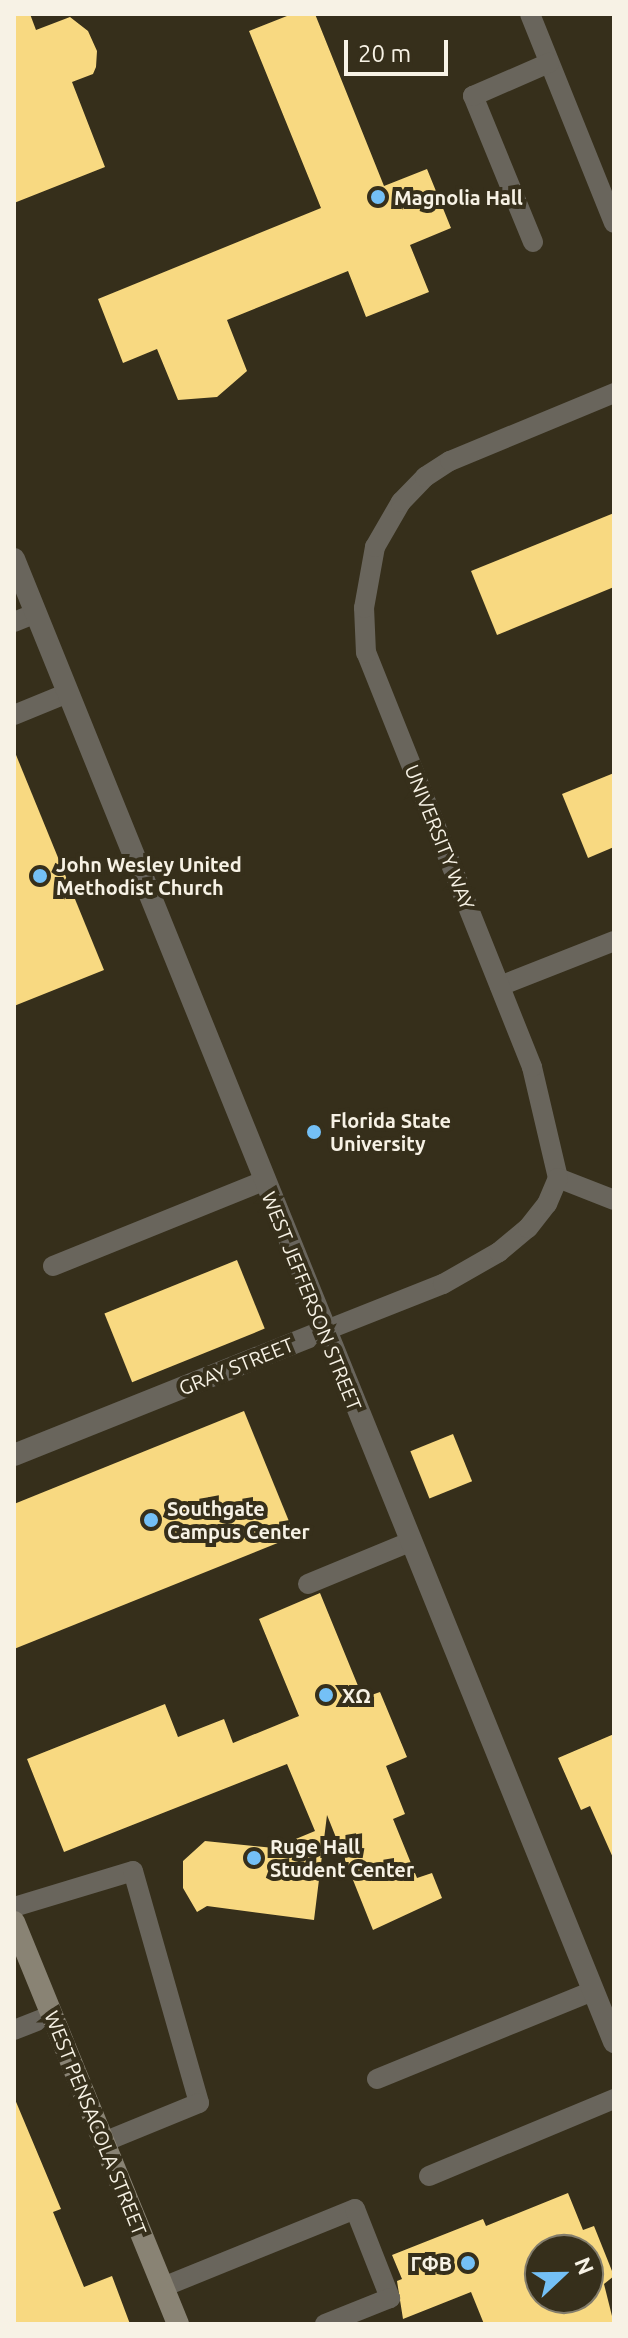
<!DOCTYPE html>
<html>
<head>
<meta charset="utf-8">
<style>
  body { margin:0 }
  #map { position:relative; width:628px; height:2338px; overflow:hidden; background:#362f1b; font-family:Ubuntu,sans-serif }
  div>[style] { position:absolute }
  .building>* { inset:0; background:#f8d981; transform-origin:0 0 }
  .service>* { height:20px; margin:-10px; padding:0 10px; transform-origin:10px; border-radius:10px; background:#69655c }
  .minor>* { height:22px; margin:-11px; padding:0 11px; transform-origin:11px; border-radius:11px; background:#69655c }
  .tertiary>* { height:22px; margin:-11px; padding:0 11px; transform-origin:11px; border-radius:11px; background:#69655c }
  .secondary>* { height:22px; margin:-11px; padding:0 11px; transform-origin:11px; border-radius:11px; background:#898374 }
  .dots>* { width:22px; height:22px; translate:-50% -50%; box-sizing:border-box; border:4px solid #362f1b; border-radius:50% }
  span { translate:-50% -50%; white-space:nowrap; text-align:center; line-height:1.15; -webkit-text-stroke:8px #362f1b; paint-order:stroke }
  .poi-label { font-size:20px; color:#f7f2e5; font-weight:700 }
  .left { translate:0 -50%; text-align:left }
  .right { translate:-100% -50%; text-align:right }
  .street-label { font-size:20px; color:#f7f2e5 }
  .frame { position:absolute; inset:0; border:16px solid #f7f2e5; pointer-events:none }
  .north { position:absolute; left:524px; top:2234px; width:80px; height:80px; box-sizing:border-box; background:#362f1b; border:2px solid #837d6c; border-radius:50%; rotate:68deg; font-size:22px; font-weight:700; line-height:32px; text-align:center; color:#f7f2e5 }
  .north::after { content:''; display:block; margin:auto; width:28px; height:36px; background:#74c0f6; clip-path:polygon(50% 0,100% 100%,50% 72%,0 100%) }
  .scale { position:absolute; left:344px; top:40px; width:104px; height:36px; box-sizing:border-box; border:4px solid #f7f2e5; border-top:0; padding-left:10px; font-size:24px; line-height:28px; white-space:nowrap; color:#f7f2e5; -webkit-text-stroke:6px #362f1b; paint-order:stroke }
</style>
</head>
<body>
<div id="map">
  <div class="building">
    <i style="clip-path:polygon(14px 14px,30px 14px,36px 30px,70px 17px,88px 31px,97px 51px,96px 67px,93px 74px,72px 82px,105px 167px,14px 203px)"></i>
    <i style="clip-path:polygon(292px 14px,315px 14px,384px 186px,427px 169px,451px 228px,410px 245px,429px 292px,366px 317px,348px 271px,227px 320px,247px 371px,217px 397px,178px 400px,157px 349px,123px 363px,98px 299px,321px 208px,249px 31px)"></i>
    <i style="clip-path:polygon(614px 513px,614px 587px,497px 635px,471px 571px)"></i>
    <i style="clip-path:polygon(14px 750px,104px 970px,14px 1006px)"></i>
    <i style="clip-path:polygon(614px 773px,614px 847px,588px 858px,562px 794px)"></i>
    <i style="left:237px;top:1260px;width:74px;height:143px;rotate:68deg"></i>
    <i style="clip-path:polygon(244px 1411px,295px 1536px,14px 1649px,14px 1504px)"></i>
    <i style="left:453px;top:1434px;width:51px;height:46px;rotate:68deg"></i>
    <i style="clip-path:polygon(320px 1593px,363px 1698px,380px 1692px,407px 1757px,386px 1766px,405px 1814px,393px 1819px,417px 1878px,432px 1873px,442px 1898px,373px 1930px,327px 1815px,314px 1920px,207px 1906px,197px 1912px,183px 1888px,183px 1861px,205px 1841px,274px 1848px,315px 1831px,287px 1764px,64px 1852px,27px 1759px,165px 1704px,178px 1737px,224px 1719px,233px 1743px,299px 1716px,259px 1619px)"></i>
    <i style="clip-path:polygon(614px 1734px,614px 1860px,590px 1806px,581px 1810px,558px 1758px)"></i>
    <i style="clip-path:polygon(14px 2097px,61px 2209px,53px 2212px,84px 2287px,112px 2276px,130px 2324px,14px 2324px)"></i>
    <i style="clip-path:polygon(evenodd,568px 2193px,583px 2230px,594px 2226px,614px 2276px,604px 2284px,614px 2324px,484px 2324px,471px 2292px,403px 2319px,397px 2281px,402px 2279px,392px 2255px,483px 2219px,486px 2226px,568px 2193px,540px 2250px,588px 2250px,588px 2298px,540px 2298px,540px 2250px)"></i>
  </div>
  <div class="service">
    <i style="left:530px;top:14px;width:225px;rotate:68.1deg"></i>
    <i style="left:533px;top:242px;width:158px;rotate:-112.3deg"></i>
    <i style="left:473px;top:96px;width:83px;rotate:-23.5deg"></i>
    <i style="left:14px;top:622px;width:24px;rotate:-22deg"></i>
    <i style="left:14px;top:715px;width:58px;rotate:-22.2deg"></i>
    <i style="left:500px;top:986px;width:123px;rotate:-21.5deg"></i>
    <i style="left:558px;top:1178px;width:114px;rotate:-103.2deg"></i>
    <i style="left:532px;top:1067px;width:446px;rotate:-111.8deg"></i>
    <i style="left:366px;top:653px;width:45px;rotate:-92.5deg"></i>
    <i style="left:364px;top:608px;width:62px;rotate:-79.8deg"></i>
    <i style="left:375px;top:547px;width:52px;rotate:-60deg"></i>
    <i style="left:401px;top:502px;width:35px;rotate:-46deg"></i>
    <i style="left:425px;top:477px;width:30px;rotate:-33deg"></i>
    <i style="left:450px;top:461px;width:178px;rotate:-22.5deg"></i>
    <i style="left:558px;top:1178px;width:60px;rotate:21.4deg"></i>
    <i style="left:53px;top:1266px;width:227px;rotate:-22deg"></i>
    <i style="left:324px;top:1331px;width:128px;rotate:-21.6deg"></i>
    <i style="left:443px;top:1284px;width:64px;rotate:-29.7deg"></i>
    <i style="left:499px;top:1252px;width:38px;rotate:-40deg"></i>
    <i style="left:528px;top:1228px;width:31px;rotate:-52deg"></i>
    <i style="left:547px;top:1204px;width:28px;rotate:-67deg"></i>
    <i style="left:308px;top:1584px;width:110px;rotate:-22.4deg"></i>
    <i style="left:14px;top:1907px;width:124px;rotate:-16.8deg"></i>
    <i style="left:133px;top:1871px;width:241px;rotate:74.1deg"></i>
    <i style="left:199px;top:2103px;width:103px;rotate:157.7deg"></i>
    <i style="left:14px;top:2030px;width:41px;rotate:-21.5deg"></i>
    <i style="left:377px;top:2079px;width:233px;rotate:-22.2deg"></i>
    <i style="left:429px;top:2176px;width:200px;rotate:-22.6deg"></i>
    <i style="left:163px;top:2287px;width:207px;rotate:-22.1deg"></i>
    <i style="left:355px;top:2209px;width:96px;rotate:68.5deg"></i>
    <i style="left:390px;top:2298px;width:70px;rotate:158.2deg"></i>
  </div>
  <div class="minor">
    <i style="left:14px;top:1455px;width:334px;rotate:-21.8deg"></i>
  </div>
  <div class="tertiary">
    <i style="left:14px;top:559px;width:1600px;rotate:67.97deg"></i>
  </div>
  <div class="secondary">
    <i style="left:14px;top:1922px;width:434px;rotate:67.8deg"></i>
  </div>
  <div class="dots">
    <i style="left:378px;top:197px;background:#74c0f6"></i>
    <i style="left:40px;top:876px;background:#74c0f6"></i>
    <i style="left:314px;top:1132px;background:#74c0f6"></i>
    <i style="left:151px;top:1520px;background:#74c0f6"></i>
    <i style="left:326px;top:1695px;background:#74c0f6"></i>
    <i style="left:254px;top:1858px;background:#74c0f6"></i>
    <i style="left:468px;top:2263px;background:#74c0f6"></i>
  </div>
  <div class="poi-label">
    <span class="left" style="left:394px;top:197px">Magnolia Hall</span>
    <span class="left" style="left:56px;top:876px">John Wesley United<br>Methodist Church</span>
    <span class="left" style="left:330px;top:1132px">Florida State<br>University</span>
    <span class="left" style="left:167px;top:1520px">Southgate<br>Campus Center</span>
    <span class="left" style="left:342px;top:1695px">ΧΩ</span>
    <span class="left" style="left:270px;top:1858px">Ruge Hall<br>Student Center</span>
    <span class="right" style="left:452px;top:2263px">ΓΦΒ</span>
  </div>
  <div class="street-label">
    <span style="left:440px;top:837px;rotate:68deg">UNIVERSITY WAY</span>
    <span style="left:312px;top:1301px;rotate:68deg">WEST JEFFERSON STREET</span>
    <span style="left:236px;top:1366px;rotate:-22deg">GRAY STREET</span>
    <span style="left:96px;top:2123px;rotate:68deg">WEST PENSACOLA STREET</span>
  </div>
  <div class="frame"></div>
  <div class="north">N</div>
  <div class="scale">20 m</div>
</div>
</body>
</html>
